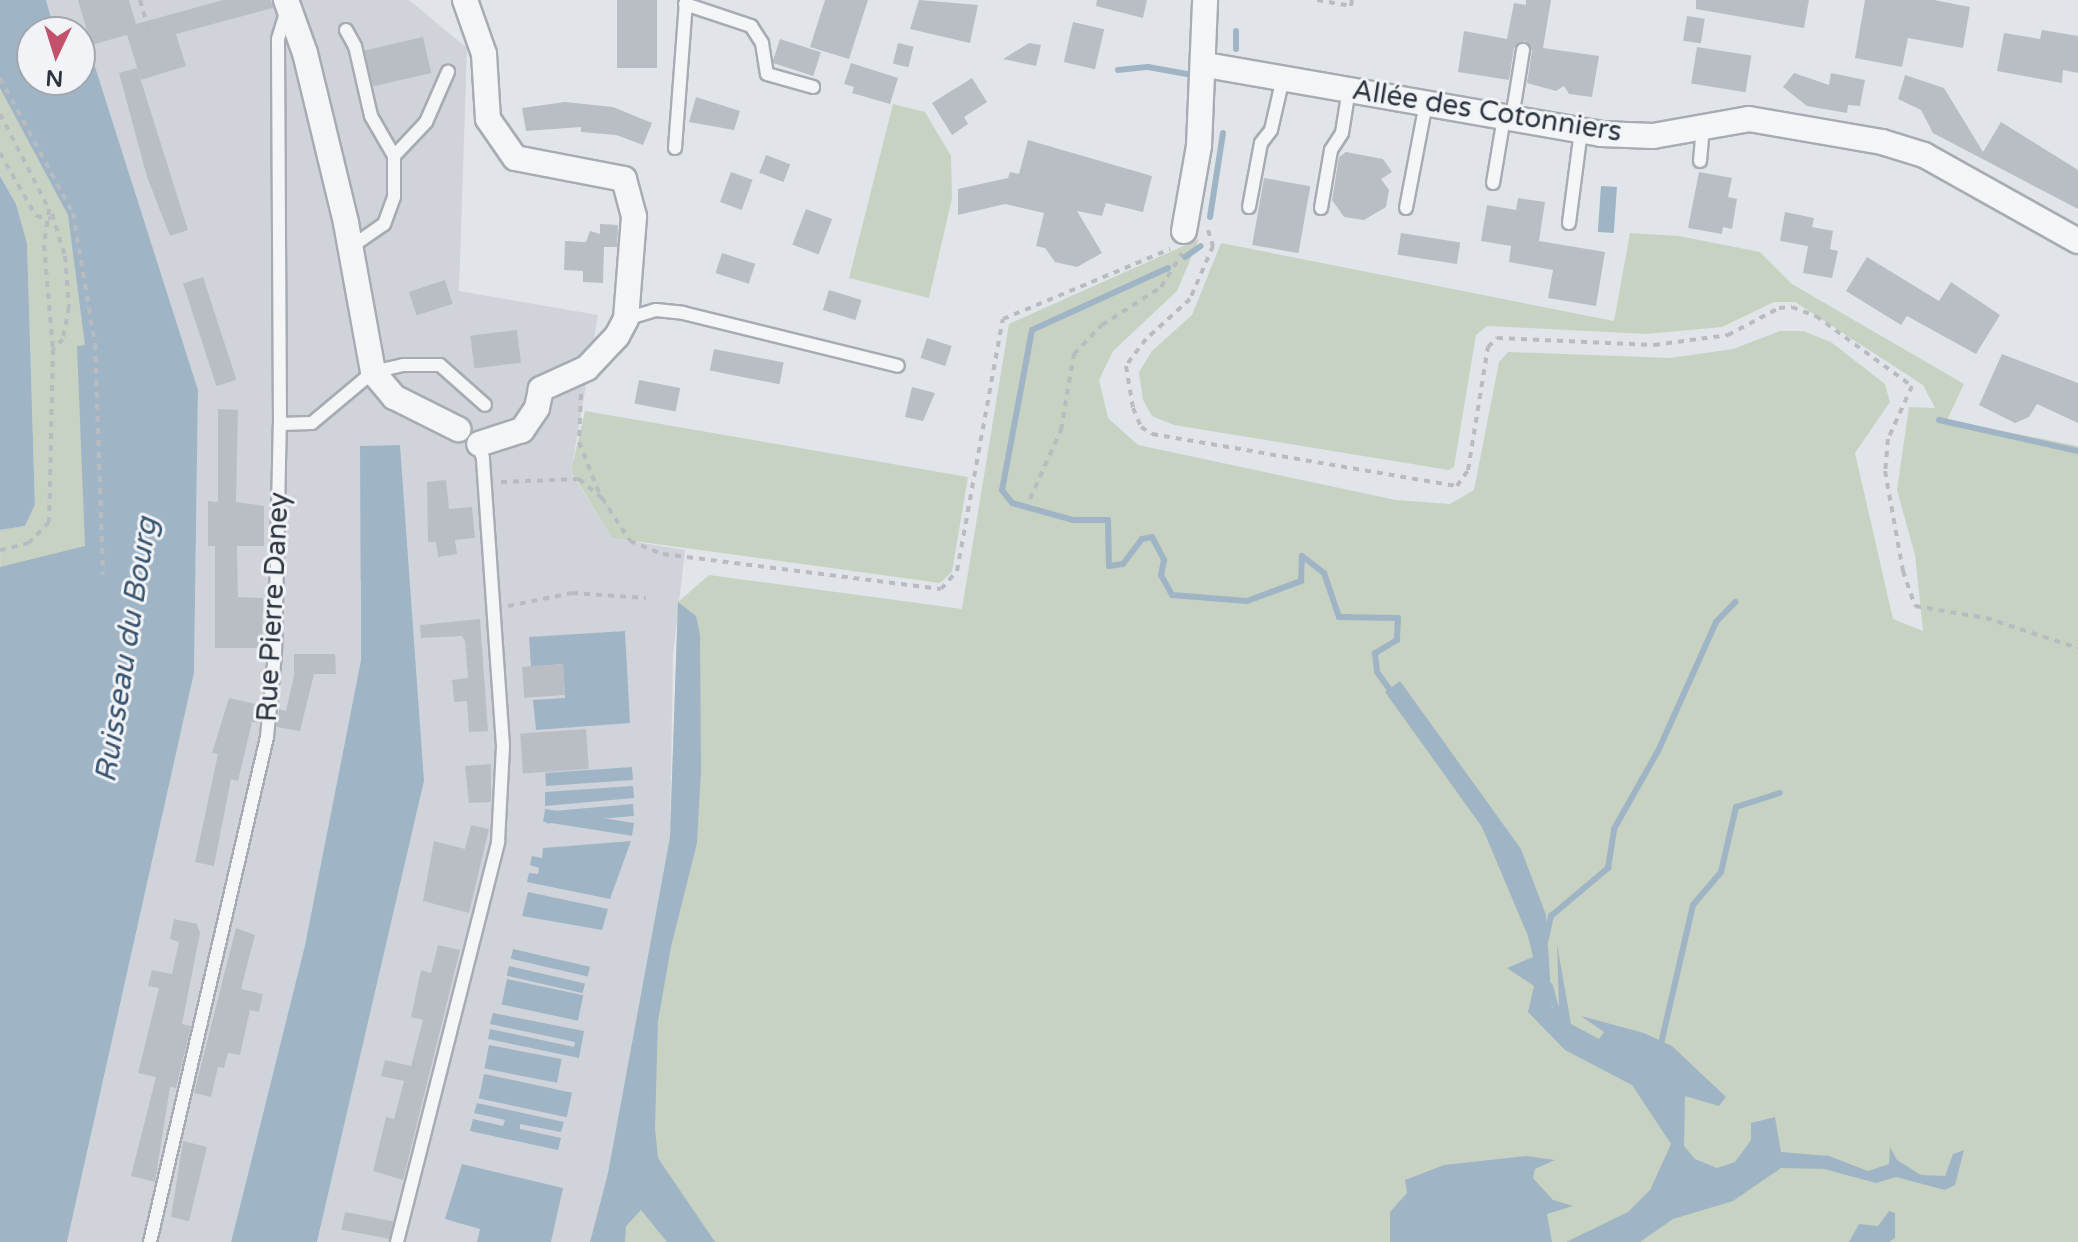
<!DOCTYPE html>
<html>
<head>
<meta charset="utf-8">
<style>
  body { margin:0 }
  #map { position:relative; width:2078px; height:1242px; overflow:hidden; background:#e1e5e9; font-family:"Varela Round",sans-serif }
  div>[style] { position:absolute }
  .built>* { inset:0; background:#d0d4da }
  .green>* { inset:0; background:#c8d2c3 }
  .water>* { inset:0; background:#9fb5c6; transform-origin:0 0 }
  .stream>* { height:6px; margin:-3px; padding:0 3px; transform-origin:3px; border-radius:3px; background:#9fb5c6 }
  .building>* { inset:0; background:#b9bec5; transform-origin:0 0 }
  .path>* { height:4px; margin-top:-2px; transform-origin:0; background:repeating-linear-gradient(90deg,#b8bbc0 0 6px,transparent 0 12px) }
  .roads { filter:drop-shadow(2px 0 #a7acb3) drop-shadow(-2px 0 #a7acb3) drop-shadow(0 2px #a7acb3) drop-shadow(0 -2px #a7acb3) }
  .service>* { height:12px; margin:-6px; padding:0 6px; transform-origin:6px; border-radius:6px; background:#f4f5f7 }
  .minor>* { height:24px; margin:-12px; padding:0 12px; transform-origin:12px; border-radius:12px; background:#f4f5f7 }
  span { translate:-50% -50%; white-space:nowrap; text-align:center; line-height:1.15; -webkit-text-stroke:6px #f1f3f6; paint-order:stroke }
  .street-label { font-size:28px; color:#2b343f }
  .water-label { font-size:30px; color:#385570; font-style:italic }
  .north { position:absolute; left:16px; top:16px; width:80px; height:80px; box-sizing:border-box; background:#f1f3f6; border:2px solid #a2a7ad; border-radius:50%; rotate:184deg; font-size:22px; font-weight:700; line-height:32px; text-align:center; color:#2b343f }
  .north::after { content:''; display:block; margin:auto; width:28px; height:36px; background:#c3516b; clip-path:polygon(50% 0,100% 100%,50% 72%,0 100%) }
</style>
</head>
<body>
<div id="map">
  <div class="built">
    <i style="clip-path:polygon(46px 0,409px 0,467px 48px,459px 291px,598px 315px,571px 472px,612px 538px,685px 550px,673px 655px,670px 837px,608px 1173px,590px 1242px,317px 1242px,424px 781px,360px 580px,361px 660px,305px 945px,231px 1242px,67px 1242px,194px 673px,198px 390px,91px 54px,80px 54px,80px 32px,55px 32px)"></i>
  </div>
  <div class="green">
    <i style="clip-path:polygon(0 59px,137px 318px,4px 1242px,0 530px,25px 526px,35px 505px,27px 243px,16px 204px,0 176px)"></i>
    <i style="clip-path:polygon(893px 104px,925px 112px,951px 156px,952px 198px,929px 298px,849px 278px)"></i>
    <i style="clip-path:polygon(1630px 233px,1679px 236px,1760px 252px,1792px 284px,1964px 384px,1947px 420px,2078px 446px,2078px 1242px,590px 1242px,608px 1173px,670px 837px,678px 602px,709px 575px,962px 609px,1009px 324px,1199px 239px,1177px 291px,1113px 351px,1099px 380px,1108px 418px,1138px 445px,1396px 500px,1450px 504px,1474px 490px,1499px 362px,1508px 352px,1670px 358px,1733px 349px,1780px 331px,1803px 331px,1831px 342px,1885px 384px,1890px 402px,1855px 453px,1893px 619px,1923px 631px,1915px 555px,1897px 490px,1909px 407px,1935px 408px,1923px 385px,1795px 302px,1774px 302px,1722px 327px,1646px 334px,1487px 326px,1476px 335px,1454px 467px,1449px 470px,1174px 425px,1152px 416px,1143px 400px,1139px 372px,1152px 351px,1192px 315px,1221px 243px,1614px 321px)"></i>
    <i style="clip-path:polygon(585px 411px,968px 477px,952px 572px,940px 583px,612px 538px,571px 471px)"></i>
  </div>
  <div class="water">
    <i style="clip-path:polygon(0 0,46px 0,55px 32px,32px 32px,32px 80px,80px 80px,80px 54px,91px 54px,198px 390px,194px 673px,67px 1242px,0 1242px,0 567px,85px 546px,77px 346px,85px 345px,68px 215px,0 88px)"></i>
    <i style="clip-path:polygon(0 176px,16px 204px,27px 243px,35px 505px,25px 526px,0 530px)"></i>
    <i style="left:1601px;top:186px;width:16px;height:46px;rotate:4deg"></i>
    <i style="clip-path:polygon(400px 445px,424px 781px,317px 1242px,231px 1242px,305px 945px,361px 660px,360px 446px)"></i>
    <i style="clip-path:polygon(678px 602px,696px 616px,700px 635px,701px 770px,697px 843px,671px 947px,658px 1021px,655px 1128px,658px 1158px,715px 1242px,667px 1242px,641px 1210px,626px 1226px,625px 1242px,590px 1242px,608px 1173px,670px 837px)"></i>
    <i style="clip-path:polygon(625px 631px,630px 723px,536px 730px,533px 700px,565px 698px,563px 664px,531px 667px,529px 637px)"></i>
    <i style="clip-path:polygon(1400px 681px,1521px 849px,1546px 915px,1552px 1008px,1559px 1006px,1557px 944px,1571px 1024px,1599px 1039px,1604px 1032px,1581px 1016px,1644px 1033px,1672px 1046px,1726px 1097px,1719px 1106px,1685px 1096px,1684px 1146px,1695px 1159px,1717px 1168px,1735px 1162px,1751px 1140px,1751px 1123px,1775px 1117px,1781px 1152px,1829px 1156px,1868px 1171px,1889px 1164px,1890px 1147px,1897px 1160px,1921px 1175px,1945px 1176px,1953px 1154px,1964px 1150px,1955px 1185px,1945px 1190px,1896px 1177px,1876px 1183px,1824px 1169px,1781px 1168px,1733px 1201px,1673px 1219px,1640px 1242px,1566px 1242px,1628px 1212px,1650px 1190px,1671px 1144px,1632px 1085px,1565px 1050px,1528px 1012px,1534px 986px,1507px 968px,1533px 957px,1528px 936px,1482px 827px,1385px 692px)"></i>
    <i style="left:632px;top:767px;width:13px;height:87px;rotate:86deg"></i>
    <i style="clip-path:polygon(633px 786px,634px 798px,545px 806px,545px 792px)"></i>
    <i style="left:633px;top:804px;width:12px;height:88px;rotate:85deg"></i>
    <i style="left:634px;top:823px;width:13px;height:90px;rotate:99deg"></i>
    <i style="clip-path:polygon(631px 841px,610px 899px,527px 882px,529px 873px,538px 874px,539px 868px,530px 865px,532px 856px,542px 858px,543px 848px)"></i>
    <i style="clip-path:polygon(528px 892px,608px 909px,602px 930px,522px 916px)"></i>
    <i style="left:513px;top:949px;width:79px;height:10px;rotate:13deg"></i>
    <i style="left:509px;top:966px;width:78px;height:10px;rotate:13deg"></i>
    <i style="left:507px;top:979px;width:78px;height:26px;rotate:12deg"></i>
    <i style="clip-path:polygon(493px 1013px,584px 1031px,579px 1058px,488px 1039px,490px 1029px,574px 1047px,575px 1042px,490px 1024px)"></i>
    <i style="left:489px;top:1045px;width:74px;height:24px;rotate:11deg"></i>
    <i style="left:484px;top:1074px;width:90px;height:25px;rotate:12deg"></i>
    <i style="clip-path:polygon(477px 1103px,564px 1122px,561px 1132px,520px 1124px,520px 1129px,561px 1138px,558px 1150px,470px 1131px,473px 1119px,503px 1126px,505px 1120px,474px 1113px)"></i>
    <i style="clip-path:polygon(1526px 1156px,1555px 1160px,1535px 1169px,1533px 1178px,1553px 1200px,1573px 1206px,1547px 1214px,1552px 1242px,1390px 1242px,1390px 1212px,1407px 1193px,1405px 1180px,1444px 1165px)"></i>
    <i style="clip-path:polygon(462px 1164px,563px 1188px,551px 1242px,477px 1242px,480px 1229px,445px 1219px)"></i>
    <i style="clip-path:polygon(1889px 1211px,1895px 1213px,1895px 1238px,1889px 1242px,1849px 1242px,1859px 1224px,1878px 1226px)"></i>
  </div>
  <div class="stream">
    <i style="left:1236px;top:49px;width:18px;rotate:-90deg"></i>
    <i style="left:1118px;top:70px;width:30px;rotate:-6deg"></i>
    <i style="left:1148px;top:67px;width:51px;rotate:10.2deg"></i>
    <i style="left:1210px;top:217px;width:85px;rotate:-81.2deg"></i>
    <i style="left:1185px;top:257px;width:19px;rotate:-35deg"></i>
    <i style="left:1168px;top:268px;width:149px;rotate:155.5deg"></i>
    <i style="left:1032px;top:330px;width:163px;rotate:100.6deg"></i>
    <i style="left:1002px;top:490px;width:16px;rotate:52deg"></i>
    <i style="left:1012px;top:503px;width:63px;rotate:15.6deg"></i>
    <i style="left:1073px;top:520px;width:35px"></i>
    <i style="left:1108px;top:520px;width:46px;rotate:88.8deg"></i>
    <i style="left:1109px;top:566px;width:14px;rotate:-8deg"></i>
    <i style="left:1123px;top:564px;width:31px;rotate:-53deg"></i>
    <i style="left:1142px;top:539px;width:10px;rotate:-11deg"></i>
    <i style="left:1152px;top:537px;width:26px;rotate:62deg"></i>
    <i style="left:1164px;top:560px;width:15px;rotate:101deg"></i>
    <i style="left:1161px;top:575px;width:23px;rotate:61deg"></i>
    <i style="left:1172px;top:595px;width:75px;rotate:4.6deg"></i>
    <i style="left:1247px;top:601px;width:58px;rotate:-20.3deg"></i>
    <i style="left:1301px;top:581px;width:25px;rotate:-88deg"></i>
    <i style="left:1302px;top:556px;width:28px;rotate:38deg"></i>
    <i style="left:1324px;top:573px;width:46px;rotate:71.2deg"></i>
    <i style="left:1339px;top:617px;width:59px;rotate:1deg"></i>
    <i style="left:1398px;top:618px;width:22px;rotate:93deg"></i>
    <i style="left:1397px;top:640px;width:26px;rotate:149deg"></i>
    <i style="left:1375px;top:653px;width:19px;rotate:84deg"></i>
    <i style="left:1377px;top:672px;width:29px;rotate:54deg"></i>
    <i style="left:1939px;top:420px;width:142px;rotate:12.6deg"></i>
    <i style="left:1546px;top:939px;width:24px;rotate:-78deg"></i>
    <i style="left:1551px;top:916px;width:75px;rotate:-40.1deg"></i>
    <i style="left:1608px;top:868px;width:39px;rotate:-81deg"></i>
    <i style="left:1614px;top:829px;width:92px;rotate:-60.6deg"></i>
    <i style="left:1659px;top:749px;width:139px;rotate:-65.8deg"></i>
    <i style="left:1716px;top:622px;width:28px;rotate:-46deg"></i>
    <i style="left:1550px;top:986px;width:28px;rotate:75deg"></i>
    <i style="left:1660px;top:1048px;width:147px;rotate:-77deg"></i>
    <i style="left:1693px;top:905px;width:43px;rotate:-49.7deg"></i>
    <i style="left:1721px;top:872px;width:67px;rotate:-77deg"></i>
    <i style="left:1736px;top:807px;width:46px;rotate:-17.7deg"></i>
  </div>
  <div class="building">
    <i style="clip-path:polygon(78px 0,129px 0,136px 24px,223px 0,271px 0,273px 8px,176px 34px,186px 66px,141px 80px,127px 35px,91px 45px)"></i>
    <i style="left:617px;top:0;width:40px;height:68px"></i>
    <i style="clip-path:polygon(825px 0,868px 0,849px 59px,810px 47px)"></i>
    <i style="clip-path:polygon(919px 0,978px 5px,970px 43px,910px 29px)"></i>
    <i style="clip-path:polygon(1097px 0,1147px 0,1143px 18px,1096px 6px)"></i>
    <i style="clip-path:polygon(1526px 0,1551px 0,1543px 48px,1599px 56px,1592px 97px,1569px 94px,1564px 86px,1556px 91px,1527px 83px,1532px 51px,1525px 41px,1514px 48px,1509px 80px,1458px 72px,1464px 31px,1507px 39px,1514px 3px,1526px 5px)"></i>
    <i style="clip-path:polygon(1696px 0,1809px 0,1804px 28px,1696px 9px)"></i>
    <i style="clip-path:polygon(1865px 0,1934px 0,1970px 7px,1963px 48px,1908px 38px,1902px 67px,1855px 58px)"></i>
    <i style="left:1687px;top:16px;width:18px;height:25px;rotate:9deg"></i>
    <i style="left:1073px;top:22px;width:32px;height:41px;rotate:13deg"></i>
    <i style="clip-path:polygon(2042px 30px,2078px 36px,2078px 73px,2063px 70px,2062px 83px,1997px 71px,2004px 33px,2040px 39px)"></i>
    <i style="left:423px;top:37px;width:37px;height:60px;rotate:77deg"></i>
    <i style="left:780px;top:39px;width:43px;height:25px;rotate:18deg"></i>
    <i style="left:898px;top:43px;width:16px;height:21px;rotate:14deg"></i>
    <i style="clip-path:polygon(1029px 43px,1041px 45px,1036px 66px,1003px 59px)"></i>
    <i style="left:1697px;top:47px;width:55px;height:37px;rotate:9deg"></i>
    <i style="clip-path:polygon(851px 63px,898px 78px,890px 104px,852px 93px,854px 87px,844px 84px)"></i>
    <i style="clip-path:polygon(137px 68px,188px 230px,170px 236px,147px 177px,119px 73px)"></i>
    <i style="clip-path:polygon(1794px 73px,1829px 85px,1831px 73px,1865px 80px,1860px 106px,1848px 105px,1847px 113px,1807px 106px,1783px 87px)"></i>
    <i style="clip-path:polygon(1905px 75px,1944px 88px,1983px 152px,2001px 122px,2078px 170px,2078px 209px,1933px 133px,1921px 110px,1898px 99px)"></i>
    <i style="clip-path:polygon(972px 78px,987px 102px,964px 117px,968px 124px,952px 135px,932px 103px)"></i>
    <i style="clip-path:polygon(696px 97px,740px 111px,734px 130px,689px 122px)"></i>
    <i style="clip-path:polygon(565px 102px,613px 107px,652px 123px,643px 145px,616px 135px,581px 132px,581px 127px,526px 131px,522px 108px)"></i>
    <i style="clip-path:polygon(1028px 140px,1152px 176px,1143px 212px,1106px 203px,1102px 216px,1077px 211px,1102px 253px,1077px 267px,1055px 262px,1045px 248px,1036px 246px,1044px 213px,1005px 204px,958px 215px,958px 189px,1008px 178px,1010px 172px,1019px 174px)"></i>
    <i style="clip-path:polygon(1346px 152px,1383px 159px,1392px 172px,1381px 179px,1389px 190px,1386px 207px,1364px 220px,1344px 217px,1332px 200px,1339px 157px)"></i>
    <i style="left:766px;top:155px;width:26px;height:19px;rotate:21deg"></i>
    <i style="left:731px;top:172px;width:23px;height:32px;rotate:20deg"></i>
    <i style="clip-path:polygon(1699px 172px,1732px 178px,1728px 197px,1737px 199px,1732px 229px,1723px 227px,1722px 234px,1688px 228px)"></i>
    <i style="left:1264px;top:178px;width:47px;height:68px;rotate:10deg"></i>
    <i style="clip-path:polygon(1518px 198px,1545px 202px,1539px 241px,1605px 252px,1596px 306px,1548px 298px,1553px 270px,1509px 262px,1511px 246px,1481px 241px,1487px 205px,1516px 210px)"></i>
    <i style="left:806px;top:209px;width:28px;height:38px;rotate:21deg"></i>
    <i style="clip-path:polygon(1785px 212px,1814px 218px,1812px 227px,1833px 231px,1830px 249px,1838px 251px,1832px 278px,1803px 273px,1808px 246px,1780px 241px)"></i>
    <i style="clip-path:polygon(600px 224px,618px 225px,617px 247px,604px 247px,603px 283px,583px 282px,583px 271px,564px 270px,565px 241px,586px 242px,590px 231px,600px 234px)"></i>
    <i style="left:1401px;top:233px;width:60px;height:22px;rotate:9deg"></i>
    <i style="left:722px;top:253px;width:35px;height:21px;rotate:18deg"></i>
    <i style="clip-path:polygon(1867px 257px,1939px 301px,1951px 282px,2000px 315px,1976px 354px,1907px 316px,1901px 325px,1846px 291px)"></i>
    <i style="left:203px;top:277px;width:108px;height:21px;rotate:72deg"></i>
    <i style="left:445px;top:280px;width:25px;height:38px;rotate:72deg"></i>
    <i style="left:829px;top:290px;width:34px;height:21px;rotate:17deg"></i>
    <i style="left:517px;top:330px;width:33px;height:47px;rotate:83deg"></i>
    <i style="left:927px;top:338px;width:26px;height:21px;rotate:18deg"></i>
    <i style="left:714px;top:349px;width:71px;height:22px;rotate:11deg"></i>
    <i style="clip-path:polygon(2002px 354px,2078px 383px,2078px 423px,2037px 404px,2029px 417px,2015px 423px,1979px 405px)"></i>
    <i style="left:639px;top:380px;width:42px;height:24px;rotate:11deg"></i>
    <i style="clip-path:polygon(912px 387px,935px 393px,923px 421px,905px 417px)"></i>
    <i style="clip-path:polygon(218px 409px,238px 410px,236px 502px,264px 506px,264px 546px,237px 546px,238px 597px,263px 598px,262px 648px,215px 648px,215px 546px,208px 546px,208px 501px,218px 502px)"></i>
    <i style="clip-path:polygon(446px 480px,449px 509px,472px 507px,475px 538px,455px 540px,457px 554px,438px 557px,436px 542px,428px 542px,427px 482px)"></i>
    <i style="clip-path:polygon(480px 619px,488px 731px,469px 732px,467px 701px,454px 702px,452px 680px,468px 678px,465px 641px,462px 636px,421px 638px,420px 625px)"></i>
    <i style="clip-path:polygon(294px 654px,335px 654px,336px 674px,314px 674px,300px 731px,277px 727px,279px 709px,286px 711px,294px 676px)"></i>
    <i style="left:563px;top:664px;width:31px;height:41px;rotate:86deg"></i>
    <i style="clip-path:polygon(229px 698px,261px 705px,259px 723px,252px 722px,238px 781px,231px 779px,214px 866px,195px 862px,218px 754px,212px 753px)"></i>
    <i style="left:586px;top:729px;width:40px;height:66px;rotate:86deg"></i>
    <i style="clip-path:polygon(491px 764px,491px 802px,469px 803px,465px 766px)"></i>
    <i style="clip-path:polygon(471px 825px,489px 829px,469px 913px,423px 901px,434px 841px,465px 849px)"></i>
    <i style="clip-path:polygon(174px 919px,197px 924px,200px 933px,182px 1024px,191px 1026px,176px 1088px,170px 1087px,155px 1182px,131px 1176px,156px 1077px,138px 1073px,159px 988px,148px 986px,152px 970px,172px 974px,179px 942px,170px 939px)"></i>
    <i style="clip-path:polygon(236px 928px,255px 935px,241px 989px,263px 994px,259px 1012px,250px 1010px,240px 1055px,228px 1053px,224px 1068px,218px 1067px,211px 1097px,194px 1093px)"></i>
    <i style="clip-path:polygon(438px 945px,460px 950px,403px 1180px,373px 1171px,386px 1117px,394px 1119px,404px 1081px,381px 1076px,385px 1060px,411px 1066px,423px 1020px,411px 1017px,421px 970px,431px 973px)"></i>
    <i style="clip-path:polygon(183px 1141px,207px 1147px,189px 1221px,171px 1217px)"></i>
    <i style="left:345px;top:1212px;width:49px;height:18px;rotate:11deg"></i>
  </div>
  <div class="path">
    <i style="left:140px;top:0;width:32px;rotate:74deg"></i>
    <i style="left:1317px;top:0;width:35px;rotate:10deg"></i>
    <i style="left:1351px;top:6px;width:6px;rotate:-81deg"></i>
    <i style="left:0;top:78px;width:153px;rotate:61.6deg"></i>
    <i style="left:73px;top:213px;width:133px;rotate:80.5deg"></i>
    <i style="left:95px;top:344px;width:231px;rotate:88deg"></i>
    <i style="left:0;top:114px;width:107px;rotate:62.7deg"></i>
    <i style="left:49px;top:209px;width:36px;rotate:98deg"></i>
    <i style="left:44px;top:245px;width:104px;rotate:85.1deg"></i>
    <i style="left:53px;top:349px;width:173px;rotate:91.3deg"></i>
    <i style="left:49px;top:522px;width:29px;rotate:134deg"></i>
    <i style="left:29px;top:543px;width:30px;rotate:166deg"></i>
    <i style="left:0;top:153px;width:73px;rotate:60.3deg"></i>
    <i style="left:36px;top:216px;width:15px;rotate:11deg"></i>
    <i style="left:52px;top:214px;width:44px;rotate:72.8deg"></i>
    <i style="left:65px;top:256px;width:51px;rotate:85.5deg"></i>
    <i style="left:69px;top:307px;width:33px;rotate:101deg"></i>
    <i style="left:63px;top:339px;width:14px;rotate:135deg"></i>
    <i style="left:1208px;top:230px;width:17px;rotate:73deg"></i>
    <i style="left:1213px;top:246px;width:58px;rotate:113.5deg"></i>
    <i style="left:1190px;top:299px;width:59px;rotate:137.7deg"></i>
    <i style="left:1146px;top:339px;width:34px;rotate:127deg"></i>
    <i style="left:1126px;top:366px;width:43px;rotate:80.5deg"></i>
    <i style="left:1133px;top:408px;width:21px;rotate:67deg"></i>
    <i style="left:1141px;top:427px;width:13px;rotate:32deg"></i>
    <i style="left:1152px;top:434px;width:309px;rotate:9.7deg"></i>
    <i style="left:1457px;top:486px;width:19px;rotate:-55deg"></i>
    <i style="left:1468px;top:470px;width:125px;rotate:-80.8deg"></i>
    <i style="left:1488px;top:347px;width:13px;rotate:-45deg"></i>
    <i style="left:1497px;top:338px;width:157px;rotate:2.6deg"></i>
    <i style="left:1654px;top:345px;width:75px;rotate:-7.7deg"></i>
    <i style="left:1728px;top:335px;width:58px;rotate:-27.9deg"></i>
    <i style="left:1779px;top:308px;width:13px;rotate:-4deg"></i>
    <i style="left:1792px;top:307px;width:26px;rotate:21deg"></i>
    <i style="left:1816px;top:316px;width:119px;rotate:36.1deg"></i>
    <i style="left:1912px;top:386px;width:58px;rotate:114.4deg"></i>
    <i style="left:1888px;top:439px;width:32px;rotate:95deg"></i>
    <i style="left:1885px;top:471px;width:102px;rotate:79.8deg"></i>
    <i style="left:1903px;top:571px;width:37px;rotate:71deg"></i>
    <i style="left:1915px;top:606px;width:72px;rotate:9.6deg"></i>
    <i style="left:1986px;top:618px;width:97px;rotate:18.1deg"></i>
    <i style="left:581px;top:394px;width:48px;rotate:92.4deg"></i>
    <i style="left:579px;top:442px;width:57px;rotate:68.4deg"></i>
    <i style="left:501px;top:482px;width:78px;rotate:-2.2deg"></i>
    <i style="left:579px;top:479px;width:30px;rotate:40deg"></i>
    <i style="left:602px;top:498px;width:51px;rotate:56.9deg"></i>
    <i style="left:630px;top:541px;width:35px;rotate:22deg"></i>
    <i style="left:663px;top:554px;width:280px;rotate:7.2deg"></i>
    <i style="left:941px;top:589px;width:24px;rotate:-48deg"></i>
    <i style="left:957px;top:571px;width:256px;rotate:-79.7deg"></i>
    <i style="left:1003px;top:319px;width:181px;rotate:-22.7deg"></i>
    <i style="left:1030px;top:499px;width:76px;rotate:-65.8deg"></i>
    <i style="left:1061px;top:430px;width:77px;rotate:-80.3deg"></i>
    <i style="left:1074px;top:354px;width:40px;rotate:-46deg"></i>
    <i style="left:1102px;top:325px;width:70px;rotate:-32.8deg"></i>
    <i style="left:1161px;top:287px;width:40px;rotate:-58deg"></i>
    <i style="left:508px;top:606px;width:65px;rotate:-11.5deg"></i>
    <i style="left:572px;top:593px;width:74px;rotate:3.9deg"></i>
  </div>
  <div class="roads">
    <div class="service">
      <i style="left:685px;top:4px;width:70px;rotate:18.4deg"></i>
      <i style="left:751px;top:26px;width:20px;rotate:57deg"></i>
      <i style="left:762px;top:43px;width:31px;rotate:81deg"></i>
      <i style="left:767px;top:74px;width:48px;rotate:15.8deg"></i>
      <i style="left:346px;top:30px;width:18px;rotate:61deg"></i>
      <i style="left:355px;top:46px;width:72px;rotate:77.1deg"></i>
      <i style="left:371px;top:116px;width:46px;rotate:60.1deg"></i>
      <i style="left:394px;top:156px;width:41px;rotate:90deg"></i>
      <i style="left:394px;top:197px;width:29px;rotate:110deg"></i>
      <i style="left:384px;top:224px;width:40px;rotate:145.1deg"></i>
      <i style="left:1512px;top:118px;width:69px;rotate:-80.8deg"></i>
      <i style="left:675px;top:148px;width:148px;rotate:-85.7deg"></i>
      <i style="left:394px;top:156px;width:47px;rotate:-46.7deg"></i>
      <i style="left:426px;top:122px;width:55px;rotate:-66.3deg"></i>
      <i style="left:1700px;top:161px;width:34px;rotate:-85deg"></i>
      <i style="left:1493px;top:183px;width:67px;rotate:-80.5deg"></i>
      <i style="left:1249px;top:207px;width:65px;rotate:-79.4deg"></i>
      <i style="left:1261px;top:143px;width:16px;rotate:-52deg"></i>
      <i style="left:1271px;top:130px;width:53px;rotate:-77deg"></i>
      <i style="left:1321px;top:208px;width:59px;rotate:-80.2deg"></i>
      <i style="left:1331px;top:150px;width:20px;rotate:-57deg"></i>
      <i style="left:1342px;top:133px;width:45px;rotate:-81deg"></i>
      <i style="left:1406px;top:208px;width:107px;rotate:-79.2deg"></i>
      <i style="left:1569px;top:223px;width:93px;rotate:-82.6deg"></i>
      <i style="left:626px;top:319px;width:31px;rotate:-17deg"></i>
      <i style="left:656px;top:310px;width:27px;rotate:6deg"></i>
      <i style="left:683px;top:313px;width:221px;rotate:13.8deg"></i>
      <i style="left:280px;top:424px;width:32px;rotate:-2deg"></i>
      <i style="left:312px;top:423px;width:80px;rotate:-39.9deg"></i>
      <i style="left:373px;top:372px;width:31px;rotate:-13deg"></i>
      <i style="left:403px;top:365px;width:37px"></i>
      <i style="left:440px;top:365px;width:60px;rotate:41.6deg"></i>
      <i style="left:150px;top:1242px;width:518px;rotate:-76.96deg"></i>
      <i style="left:267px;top:737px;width:83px;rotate:-84.5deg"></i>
      <i style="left:275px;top:654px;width:230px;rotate:-88.8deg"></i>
      <i style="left:280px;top:424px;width:385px;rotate:-90.3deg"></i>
      <i style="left:278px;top:39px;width:28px;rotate:-73deg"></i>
      <i style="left:397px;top:1242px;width:413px;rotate:-75.8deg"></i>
      <i style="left:498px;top:842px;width:96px;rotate:-87deg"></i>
      <i style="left:503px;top:746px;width:289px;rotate:-94deg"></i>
      <i style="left:483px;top:458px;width:18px;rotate:-112deg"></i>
    </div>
    <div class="minor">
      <i style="left:286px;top:0;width:56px;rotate:70.3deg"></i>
      <i style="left:305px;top:53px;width:175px;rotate:76.4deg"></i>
      <i style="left:346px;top:223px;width:151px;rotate:79.7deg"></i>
      <i style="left:373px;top:372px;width:33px;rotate:50deg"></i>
      <i style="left:394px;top:397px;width:72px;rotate:26.6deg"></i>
      <i style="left:465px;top:0;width:57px;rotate:70.6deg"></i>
      <i style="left:484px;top:54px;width:65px;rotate:86.5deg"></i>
      <i style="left:488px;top:119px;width:47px;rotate:55.3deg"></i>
      <i style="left:515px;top:158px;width:111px;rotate:10.9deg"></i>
      <i style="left:624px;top:179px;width:39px;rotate:75deg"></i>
      <i style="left:634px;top:217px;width:102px;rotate:94.5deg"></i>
      <i style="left:626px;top:319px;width:19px;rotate:118deg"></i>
      <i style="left:617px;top:336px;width:44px;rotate:133.2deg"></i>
      <i style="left:587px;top:368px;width:51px;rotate:155.5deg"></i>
      <i style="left:541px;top:389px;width:19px;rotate:102deg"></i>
      <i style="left:537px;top:408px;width:27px;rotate:124deg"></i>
      <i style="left:522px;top:430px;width:45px;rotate:162deg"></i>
      <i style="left:1206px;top:65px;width:401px;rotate:9.9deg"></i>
      <i style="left:1601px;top:134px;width:52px;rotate:2.2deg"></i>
      <i style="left:1653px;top:136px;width:97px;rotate:-10deg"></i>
      <i style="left:1749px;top:119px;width:135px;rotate:9.8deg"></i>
      <i style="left:1882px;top:142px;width:44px;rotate:17.2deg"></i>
      <i style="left:1924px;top:155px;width:176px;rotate:29.2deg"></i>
      <i style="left:1184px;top:231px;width:86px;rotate:-80deg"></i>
      <i style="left:1199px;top:146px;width:146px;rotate:-87.6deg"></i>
    </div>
  </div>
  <div class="street-label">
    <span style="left:1487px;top:111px;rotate:9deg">Allée des Cotonniers</span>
    <span style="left:273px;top:607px;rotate:-87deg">Rue Pierre Daney</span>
  </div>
  <div class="water-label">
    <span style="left:127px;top:650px;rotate:-81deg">Ruisseau du Bourg</span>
  </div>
  <div class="north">N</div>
</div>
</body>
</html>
